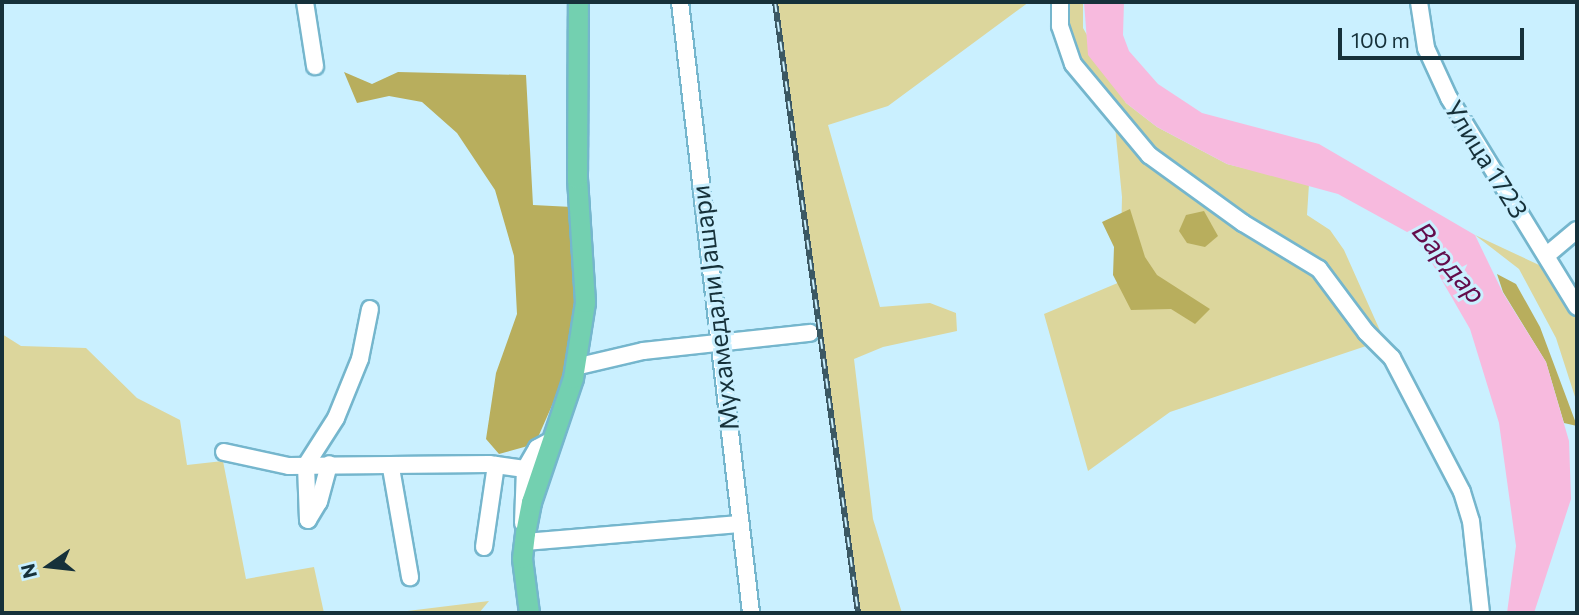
<!DOCTYPE html>
<html>
<head>
<meta charset="utf-8">
<style>
  body { margin:0 }
  #map { position:relative; width:1579px; height:615px; overflow:hidden; background:#caf0ff; font-family:Commissioner,sans-serif }
  div>[style] { position:absolute }
  .green>* { inset:0; background:#dcd69c }
  .forest>* { inset:0; background:#b8ae5d }
  .water>* { inset:0; background:#f7bade }
  .roads { filter:drop-shadow(2px 0 #75b6cd) drop-shadow(-2px 0 #75b6cd) drop-shadow(0 2px #75b6cd) drop-shadow(0 -2px #75b6cd) }
  .minor>* { height:16px; margin:-8px; padding:0 8px; transform-origin:8px; border-radius:8px; background:#fff }
  .major>* { height:19px; margin:-9.5px; padding:0 9.5px; transform-origin:9.5px; border-radius:9.5px; background:#73d0b0 }
  .rail>* { height:6px; margin-top:-3px; transform-origin:0; background:repeating-linear-gradient(90deg,#caf0ff 0 10px,#3b5863 0 20px); box-sizing:border-box; border-block:2px solid #3b5863 }
  span { translate:-50% -50%; white-space:nowrap; text-align:center; line-height:1.15; -webkit-text-stroke:6px #caf0ff; paint-order:stroke }
  .street-label { font-size:26px; color:#16313a }
  .water-label { font-size:28px; color:#630c4b; font-style:italic }
  .frame { position:absolute; inset:0; border:4px solid #16313a; pointer-events:none }
  .north { position:absolute; left:14px; top:531px; width:70px; height:70px; -webkit-text-stroke:5px #caf0ff; paint-order:stroke; rotate:256deg; font-size:19px; font-weight:700; line-height:28px; text-align:center; color:#16313a }
  .north::after { content:''; display:block; margin:auto; width:24px; height:32px; background:#16313a; clip-path:polygon(50% 0,100% 100%,50% 72%,0 100%) }
  .scale { position:absolute; left:1338px; top:28px; width:186px; height:32px; box-sizing:border-box; border:4px solid #16313a; border-top:0; padding-left:9px; font-size:21px; line-height:24px; white-space:nowrap; color:#16313a; -webkit-text-stroke:5px #caf0ff; paint-order:stroke }
</style>
</head>
<body>
<div id="map">
  <div class="green">
    <i style="clip-path:polygon(775px 2px,1029px 2px,888px 106px,828px 125px,880px 307px,930px 303px,956px 313px,957px 331px,883px 347px,854px 359px,873px 519px,902px 613px,857px 613px)"></i>
    <i style="clip-path:polygon(1062px 2px,1083px 2px,1083px 28px,1126px 103px,1157px 127px,1227px 164px,1309px 184px,1307px 215px,1330px 230px,1344px 250px,1382px 335px,1378px 342px,1170px 412px,1088px 471px,1044px 314px,1120px 282px,1122px 197px,1114px 116px,1073px 64px)"></i>
    <i style="clip-path:polygon(1475px 235px,1552px 271px,1577px 320px,1577px 403px,1556px 338px,1519px 269px)"></i>
    <i style="clip-path:polygon(2px 334px,21px 346px,86px 348px,137px 398px,180px 420px,187px 465px,223px 461px,246px 579px,314px 567px,324px 613px,2px 613px)"></i>
    <i style="clip-path:polygon(489px 601px,479px 613px,391px 613px)"></i>
  </div>
  <div class="forest">
    <i style="clip-path:polygon(344px 72px,372px 84px,398px 72px,526px 75px,533px 205px,572px 207px,578px 309px,565px 376px,535px 444px,499px 454px,486px 439px,496px 373px,517px 314px,514px 256px,495px 190px,457px 133px,422px 102px,389px 96px,357px 103px)"></i>
    <i style="clip-path:polygon(1130px 209px,1145px 257px,1157px 275px,1210px 309px,1195px 324px,1171px 309px,1131px 310px,1113px 275px,1114px 247px,1102px 222px)"></i>
    <i style="clip-path:polygon(1204px 211px,1218px 236px,1205px 247px,1187px 243px,1179px 231px,1186px 215px)"></i>
    <i style="clip-path:polygon(1497px 274px,1516px 284px,1540px 327px,1577px 426px,1564px 423px,1546px 362px,1503px 292px)"></i>
  </div>
  <div class="water">
    <i style="clip-path:polygon(1084px 2px,1124px 2px,1123px 35px,1129px 51px,1158px 84px,1202px 113px,1319px 144px,1475px 235px,1503px 293px,1546px 362px,1569px 441px,1571px 499px,1534px 613px,1507px 613px,1516px 546px,1499px 423px,1470px 329px,1425px 251px,1407px 232px,1338px 194px,1227px 164px,1157px 127px,1126px 103px,1088px 55px)"></i>
  </div>
  <div class="roads">
    <div class="minor">
      <i style="left:305px;top:2px;width:65px;rotate:81.1deg"></i>
      <i style="left:680px;top:2px;width:615px;rotate:83.37deg"></i>
      <i style="left:1060px;top:2px;width:24px;rotate:90deg"></i>
      <i style="left:1060px;top:26px;width:40px;rotate:71.1deg"></i>
      <i style="left:1073px;top:64px;width:119px;rotate:50.1deg"></i>
      <i style="left:1149px;top:155px;width:116px;rotate:35.9deg"></i>
      <i style="left:1243px;top:223px;width:89px;rotate:31.2deg"></i>
      <i style="left:1319px;top:269px;width:79px;rotate:53.3deg"></i>
      <i style="left:1366px;top:332px;width:37px;rotate:45deg"></i>
      <i style="left:1392px;top:358px;width:151px;rotate:62.4deg"></i>
      <i style="left:1462px;top:492px;width:30px;rotate:73deg"></i>
      <i style="left:1471px;top:521px;width:93px;rotate:83.8deg"></i>
      <i style="left:1419px;top:2px;width:47px;rotate:81.3deg"></i>
      <i style="left:1426px;top:48px;width:55px;rotate:65.3deg"></i>
      <i style="left:1449px;top:98px;width:245px;rotate:58.5deg"></i>
      <i style="left:1547px;top:255px;width:39px;rotate:-40deg"></i>
      <i style="left:575px;top:367px;width:70px;rotate:-13.2deg"></i>
      <i style="left:643px;top:351px;width:168px;rotate:-6.2deg"></i>
      <i style="left:224px;top:452px;width:66px;rotate:12.2deg"></i>
      <i style="left:289px;top:466px;width:200px;rotate:-0.6deg"></i>
      <i style="left:489px;top:464px;width:36px;rotate:8deg"></i>
      <i style="left:391px;top:468px;width:111px;rotate:80.1deg"></i>
      <i style="left:308px;top:520px;width:55px;rotate:-92.1deg"></i>
      <i style="left:306px;top:465px;width:56px;rotate:-57.4deg"></i>
      <i style="left:336px;top:418px;width:64px;rotate:-67.9deg"></i>
      <i style="left:360px;top:359px;width:51px;rotate:-78.7deg"></i>
      <i style="left:308px;top:520px;width:21px;rotate:-59deg"></i>
      <i style="left:319px;top:502px;width:39px;rotate:-75deg"></i>
      <i style="left:523px;top:523px;width:54px;rotate:-87.9deg"></i>
      <i style="left:525px;top:469px;width:24px;rotate:-60deg"></i>
      <i style="left:537px;top:448px;width:17px;rotate:-28deg"></i>
      <i style="left:524px;top:542px;width:217px;rotate:-4.8deg"></i>
      <i style="left:484px;top:547px;width:83px;rotate:-81.7deg"></i>
    </div>
    <div class="major">
      <i style="left:529px;top:613px;width:55px;rotate:-97.3deg"></i>
      <i style="left:522px;top:558px;width:25px;rotate:-83deg"></i>
      <i style="left:525px;top:533px;width:32px;rotate:-79deg"></i>
      <i style="left:531px;top:502px;width:131px;rotate:-71.3deg"></i>
      <i style="left:573px;top:378px;width:77px;rotate:-81deg"></i>
      <i style="left:585px;top:302px;width:124px;rotate:-93.7deg"></i>
      <i style="left:577px;top:178px;width:176px;rotate:-89.7deg"></i>
    </div>
  </div>
  <div class="rail">
    <i style="left:775px;top:2px;width:617px;rotate:82.26deg"></i>
  </div>
  <div class="street-label">
    <span style="left:1487px;top:159px;rotate:58deg">Улица 1723</span>
    <span style="left:714px;top:308px;rotate:-97deg">Мухамедали Јашари</span>
  </div>
  <div class="water-label">
    <span style="left:1450px;top:262px;rotate:50deg">Вардар</span>
  </div>
  <div class="frame"></div>
  <div class="north">N</div>
  <div class="scale">100 m</div>
</div>
</body>
</html>
